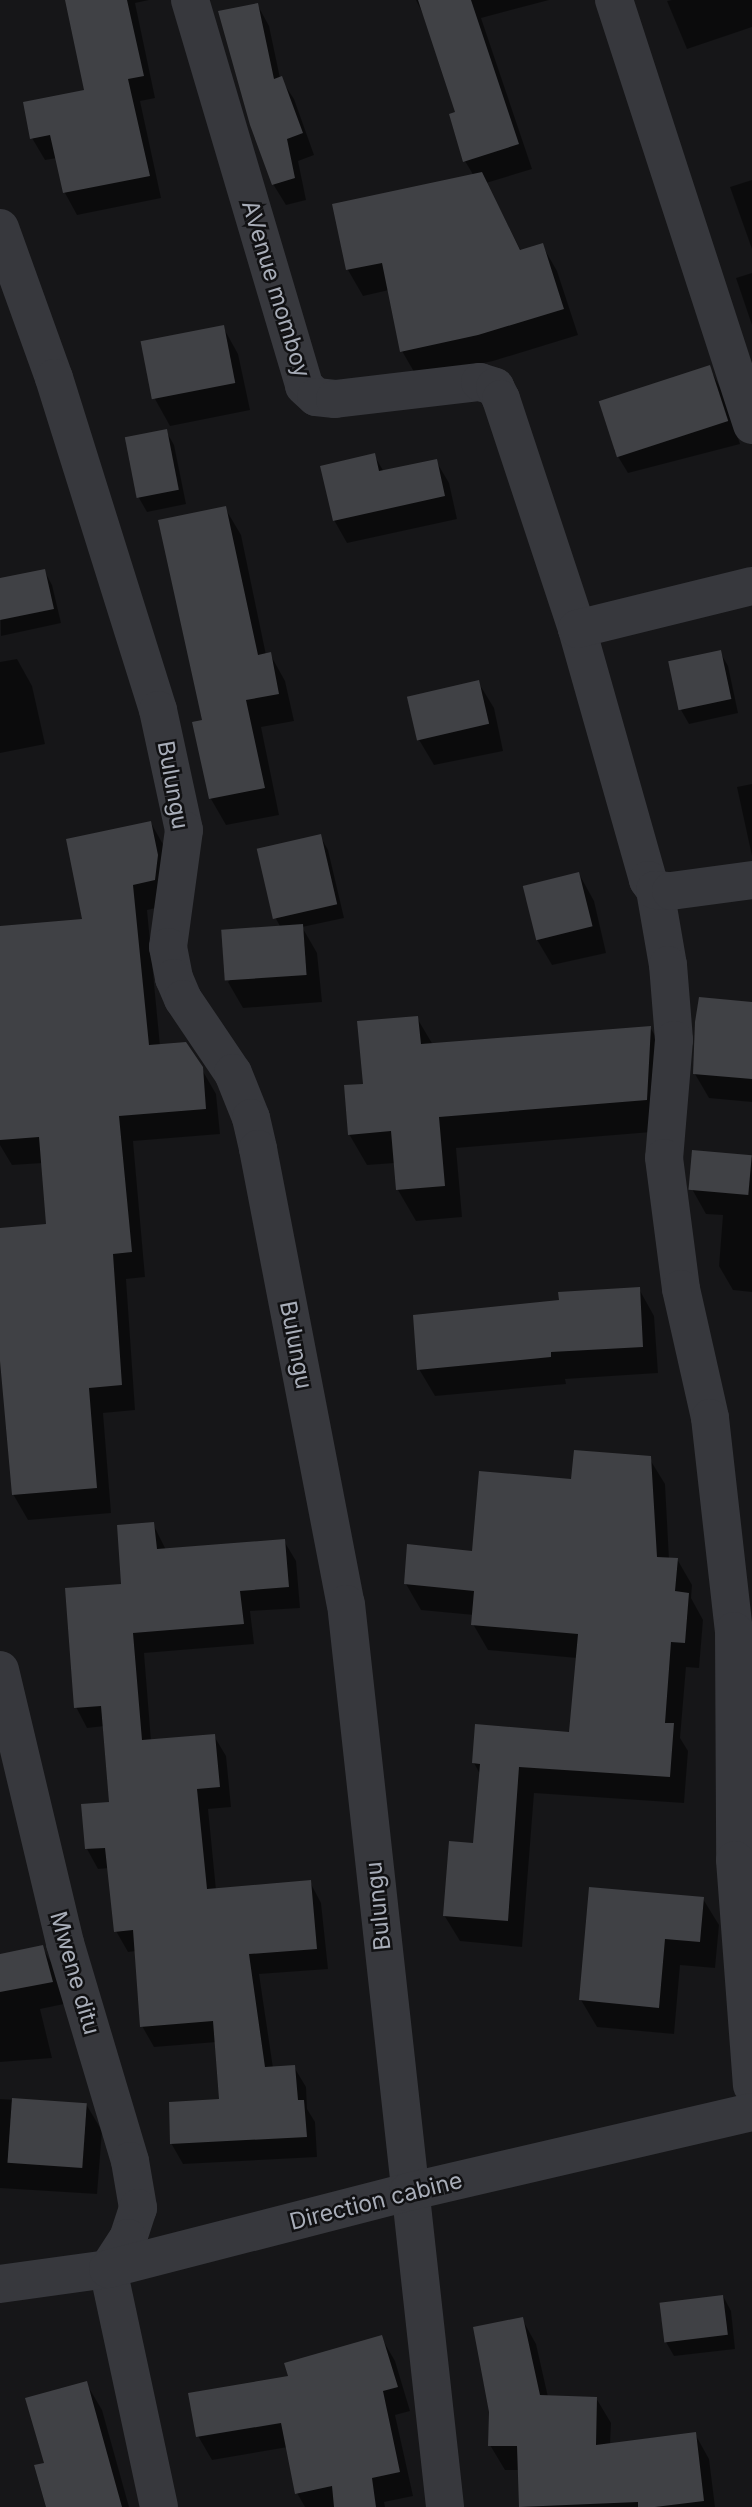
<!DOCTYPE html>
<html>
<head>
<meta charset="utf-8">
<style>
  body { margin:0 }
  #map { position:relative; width:752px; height:2507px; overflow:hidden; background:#161618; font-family:Inter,sans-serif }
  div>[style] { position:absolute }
  .shadow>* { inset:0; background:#0007 }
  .building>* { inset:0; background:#404145; transform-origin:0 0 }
  .minor>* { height:38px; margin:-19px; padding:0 19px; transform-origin:19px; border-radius:19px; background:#37383d }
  span { translate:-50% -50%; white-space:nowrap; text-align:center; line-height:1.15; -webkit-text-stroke:5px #111113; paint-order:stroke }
  .street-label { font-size:23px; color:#a8adb8 }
</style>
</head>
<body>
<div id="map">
  <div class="shadow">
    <i style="clip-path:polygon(66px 0,149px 0,135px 3px,155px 98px,140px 101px,161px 198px,77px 215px,65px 193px,57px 158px,45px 160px,32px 138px,87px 91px)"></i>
    <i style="clip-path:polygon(416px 0,549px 0,481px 18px,532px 169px,486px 183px,521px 251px,542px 245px,557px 271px,578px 335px,493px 361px,417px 377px,402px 351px,389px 290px,363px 296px,348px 270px,334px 205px,474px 176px,465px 161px,457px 113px,427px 22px)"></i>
    <i style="clip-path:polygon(672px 0,752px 0,752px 27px,687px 49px,667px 1px)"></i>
    <i style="clip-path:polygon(257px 4px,269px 26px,280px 78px,294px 99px,314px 155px,298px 161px,306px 200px,286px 205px,273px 184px)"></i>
    <i style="clip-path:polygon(752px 180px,752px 249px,730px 187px)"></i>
    <i style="clip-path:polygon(752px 273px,752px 325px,736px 278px)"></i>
    <i style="clip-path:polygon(223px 327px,238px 354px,250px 410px,170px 426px,155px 399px,143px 344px)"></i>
    <i style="clip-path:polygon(709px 367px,722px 391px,740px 444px,628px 473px,614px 450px)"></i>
    <i style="clip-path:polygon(166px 431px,174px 445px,186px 504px,147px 512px,139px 498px,127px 439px)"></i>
    <i style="clip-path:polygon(374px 455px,384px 472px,436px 461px,449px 483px,457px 519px,347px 543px,334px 520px)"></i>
    <i style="clip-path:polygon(225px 508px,241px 535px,266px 655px,270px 654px,285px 681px,294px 721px,261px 727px,279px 815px,226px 825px,211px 799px,204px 722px)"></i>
    <i style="clip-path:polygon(44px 570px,52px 585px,61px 623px,1px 636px,0 580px)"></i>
    <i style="clip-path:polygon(720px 652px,728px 666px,738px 713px,689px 724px,681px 710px)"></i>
    <i style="clip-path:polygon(17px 659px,32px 686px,45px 744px,0 753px,0 662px)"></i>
    <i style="clip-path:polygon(478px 682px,494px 708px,503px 751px,434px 765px,418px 738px)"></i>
    <i style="clip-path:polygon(752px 784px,752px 856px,737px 787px)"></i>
    <i style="clip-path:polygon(151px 823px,165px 848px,169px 905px,147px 910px,160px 1046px,201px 1068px,216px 1094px,220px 1134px,133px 1141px,145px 1277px,126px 1279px,135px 1410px,103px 1413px,111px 1513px,28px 1520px,13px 1494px,0 1333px,0 1229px,48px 1226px,43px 1163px,12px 1165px,0 1145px,0 928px,84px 921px)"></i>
    <i style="clip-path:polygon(320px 836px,328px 850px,344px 918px,302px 927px,317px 953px,322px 1002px,243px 1008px,228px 982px,281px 928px,275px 917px)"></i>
    <i style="clip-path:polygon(579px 874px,594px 901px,606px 953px,552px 965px,536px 938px)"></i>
    <i style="clip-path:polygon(752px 1003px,752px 1102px,709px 1098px,695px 1074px)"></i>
    <i style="clip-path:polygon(417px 1018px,433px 1045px,650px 1027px,668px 1058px,664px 1131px,456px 1148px,462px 1217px,416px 1221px,398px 1190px,395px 1163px,367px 1165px,349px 1134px,365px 1085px)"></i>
    <i style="clip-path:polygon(752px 1157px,752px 1292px,733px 1290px,719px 1266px,723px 1215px,706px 1214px,692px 1189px)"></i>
    <i style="clip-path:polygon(639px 1289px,654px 1316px,658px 1373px,565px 1379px,566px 1384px,435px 1396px,419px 1369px,560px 1302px)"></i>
    <i style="clip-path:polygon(649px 1458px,665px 1484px,669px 1559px,677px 1559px,692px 1585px,691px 1598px,703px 1620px,699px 1668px,686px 1667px,680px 1738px,688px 1751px,684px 1803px,534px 1793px,522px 1947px,460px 1941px,444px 1915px,475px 1845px,481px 1776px,474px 1763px,570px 1734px,577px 1658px,488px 1650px,473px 1624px,474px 1615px,421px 1610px,406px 1584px,474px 1552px,572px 1481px)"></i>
    <i style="clip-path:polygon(153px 1524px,166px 1550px,284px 1541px,296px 1561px,300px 1608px,250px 1611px,254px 1644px,144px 1653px,151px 1741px,214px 1736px,226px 1756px,231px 1807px,208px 1809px,216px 1890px,310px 1882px,321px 1903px,328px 1969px,259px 1974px,273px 2068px,294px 2067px,306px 2087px,307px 2109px,315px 2122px,317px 2157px,183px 2164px,171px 2143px,221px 2101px,217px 2042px,154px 2047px,142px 2026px,136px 1951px,128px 1952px,116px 1931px,109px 1868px,98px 1869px,87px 1849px,111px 1803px,105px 1726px,87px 1728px,76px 1707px,123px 1585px)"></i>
    <i style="clip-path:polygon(703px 1899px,719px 1925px,715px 1968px,680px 1965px,674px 2034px,597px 2027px,581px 2000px)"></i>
    <i style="clip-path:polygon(42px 1947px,55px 1969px,64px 2004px,40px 2009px,52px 2058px,0 2062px,0 1955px)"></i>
    <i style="clip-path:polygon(0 2099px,86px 2104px,102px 2131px,97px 2194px,0 2188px)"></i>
    <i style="clip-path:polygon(723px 2296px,731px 2311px,735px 2349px,674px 2356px,666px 2342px)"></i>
    <i style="clip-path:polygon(522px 2319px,536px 2344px,548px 2397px,596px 2398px,611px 2423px,610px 2445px,695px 2434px,709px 2459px,715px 2507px,521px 2507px,520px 2470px,505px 2470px,490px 2445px)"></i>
    <i style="clip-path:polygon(381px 2337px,395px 2361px,410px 2411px,395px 2415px,413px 2496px,384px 2502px,385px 2507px,305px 2507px,297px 2493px,288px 2447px,212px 2460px,198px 2436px,290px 2377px)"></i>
    <i style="clip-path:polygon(86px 2383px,102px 2410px,129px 2507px,47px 2507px,46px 2464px)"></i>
  </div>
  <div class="building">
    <i style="clip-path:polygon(65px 0,127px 0,144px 76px,128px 79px,150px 176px,63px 193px,50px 135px,30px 139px,23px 102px,84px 90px)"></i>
    <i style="clip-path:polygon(418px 0,471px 0,519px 144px,463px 162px,449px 114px,455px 112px)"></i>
    <i style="clip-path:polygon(258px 3px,274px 79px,282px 76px,303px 133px,287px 139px,295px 178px,272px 185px,250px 125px,218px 11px)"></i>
    <i style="clip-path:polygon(482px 172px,520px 250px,543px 243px,564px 309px,478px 335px,400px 352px,382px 263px,346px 270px,332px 204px)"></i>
    <i style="left:224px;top:325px;width:59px;height:85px;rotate:79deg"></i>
    <i style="left:710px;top:365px;width:59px;height:117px;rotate:72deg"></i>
    <i style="left:167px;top:429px;width:62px;height:43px;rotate:79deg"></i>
    <i style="clip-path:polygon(375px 453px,379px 471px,437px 459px,445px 496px,333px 521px,320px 466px)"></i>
    <i style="clip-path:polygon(226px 506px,258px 655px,271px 652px,279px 694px,246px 700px,265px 788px,209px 799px,192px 722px,202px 720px,158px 520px)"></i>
    <i style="clip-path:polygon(45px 569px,54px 609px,0 620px,0 578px)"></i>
    <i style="left:721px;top:650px;width:50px;height:54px;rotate:78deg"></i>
    <i style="left:479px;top:680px;width:45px;height:74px;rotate:77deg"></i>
    <i style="clip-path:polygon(151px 821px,158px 855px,155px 880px,133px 885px,149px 1045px,186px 1042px,203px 1067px,206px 1109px,119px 1116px,132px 1252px,113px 1254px,122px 1385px,89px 1388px,97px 1488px,12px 1495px,0 1361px,0 1228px,46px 1224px,39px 1137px,0 1140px,0 926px,82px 919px,66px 839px)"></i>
    <i style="left:321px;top:834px;width:72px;height:66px;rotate:77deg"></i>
    <i style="left:579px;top:872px;width:56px;height:58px;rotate:76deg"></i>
    <i style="left:303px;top:924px;width:51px;height:82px;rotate:86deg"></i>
    <i style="clip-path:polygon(699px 997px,752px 1002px,752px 1079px,693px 1074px,695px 1022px)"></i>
    <i style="clip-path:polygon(418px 1016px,421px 1044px,651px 1026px,647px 1100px,439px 1117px,445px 1186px,396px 1190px,391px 1131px,348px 1135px,344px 1085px,363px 1084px,357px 1021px)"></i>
    <i style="left:692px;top:1150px;width:60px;height:40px;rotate:5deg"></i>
    <i style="clip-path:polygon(640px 1287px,643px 1347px,551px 1352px,551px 1357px,417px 1370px,413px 1315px,559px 1300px,558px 1292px)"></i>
    <i style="clip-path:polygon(574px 1450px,651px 1456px,657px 1557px,678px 1558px,675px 1591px,689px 1593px,685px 1643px,671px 1642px,665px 1723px,674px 1723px,670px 1777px,519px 1767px,508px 1921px,443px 1916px,449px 1841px,473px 1843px,480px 1764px,472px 1763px,475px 1724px,569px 1732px,578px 1634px,471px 1625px,474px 1591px,404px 1584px,407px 1544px,472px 1551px,479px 1471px,571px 1479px)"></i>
    <i style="clip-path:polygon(154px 1522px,157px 1549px,285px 1539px,289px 1587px,240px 1591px,244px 1624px,133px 1633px,142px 1740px,215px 1734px,220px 1787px,197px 1789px,207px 1889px,311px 1880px,317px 1949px,249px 1954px,265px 2067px,295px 2065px,298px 2100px,304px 2100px,307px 2137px,170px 2144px,169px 2102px,219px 2099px,213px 2021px,140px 2027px,133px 1930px,114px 1932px,105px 1848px,85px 1849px,81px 1804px,109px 1802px,101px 1706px,74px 1708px,65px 1588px,121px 1584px,117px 1525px)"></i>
    <i style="clip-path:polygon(589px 1887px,704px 1897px,700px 1942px,665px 1939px,659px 2008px,579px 2000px)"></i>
    <i style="clip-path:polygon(43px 1945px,53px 1982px,0 1992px,0 1954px)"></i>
    <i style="left:12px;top:2098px;width:75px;height:65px;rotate:4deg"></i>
    <i style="left:723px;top:2295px;width:40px;height:64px;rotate:83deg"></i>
    <i style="clip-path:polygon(523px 2317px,540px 2395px,597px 2397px,596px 2445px,696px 2432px,704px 2501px,655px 2507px,638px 2507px,638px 2502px,519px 2507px,517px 2446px,488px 2446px,489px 2412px,473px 2327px)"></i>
    <i style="clip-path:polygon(382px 2335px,398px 2387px,383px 2391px,400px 2472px,372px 2478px,376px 2507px,334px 2507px,332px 2486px,295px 2494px,281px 2423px,196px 2437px,188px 2393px,288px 2376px,284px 2363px)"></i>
    <i style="clip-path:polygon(87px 2381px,122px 2507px,46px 2507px,34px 2465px,44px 2463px,25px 2398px)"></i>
  </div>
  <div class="minor">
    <i style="left:190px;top:0;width:402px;rotate:73.5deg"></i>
    <i style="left:304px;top:386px;width:16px;rotate:43deg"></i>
    <i style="left:316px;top:397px;width:19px;rotate:6deg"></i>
    <i style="left:335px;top:399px;width:146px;rotate:-6.7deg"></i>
    <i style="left:480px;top:382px;width:16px;rotate:18deg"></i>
    <i style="left:495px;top:387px;width:13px;rotate:63deg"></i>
    <i style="left:501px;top:399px;width:242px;rotate:71.7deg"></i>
    <i style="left:577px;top:629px;width:261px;rotate:74.2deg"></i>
    <i style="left:648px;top:880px;width:12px;rotate:55deg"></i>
    <i style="left:655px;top:890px;width:76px;rotate:80.2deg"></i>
    <i style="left:668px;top:965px;width:75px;rotate:85.4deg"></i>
    <i style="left:674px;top:1040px;width:118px;rotate:94.8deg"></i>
    <i style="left:664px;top:1158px;width:132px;rotate:82.6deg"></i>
    <i style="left:681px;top:1289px;width:132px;rotate:77.3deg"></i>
    <i style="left:710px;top:1418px;width:214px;rotate:83.6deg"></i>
    <i style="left:734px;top:1631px;width:229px;rotate:89.7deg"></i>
    <i style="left:735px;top:1860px;width:226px;rotate:85.7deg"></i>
    <i style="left:614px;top:0;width:447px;rotate:72deg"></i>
    <i style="left:0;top:228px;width:159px;rotate:70.2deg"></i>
    <i style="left:54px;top:378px;width:348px;rotate:72.6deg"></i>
    <i style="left:158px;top:710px;width:123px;rotate:77.8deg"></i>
    <i style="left:184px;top:830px;width:118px;rotate:97.8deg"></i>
    <i style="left:168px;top:947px;width:32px;rotate:79deg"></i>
    <i style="left:174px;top:978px;width:23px;rotate:67deg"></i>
    <i style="left:183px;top:999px;width:89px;rotate:56deg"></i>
    <i style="left:233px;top:1073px;width:48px;rotate:68.2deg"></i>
    <i style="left:251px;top:1118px;width:32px;rotate:77deg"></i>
    <i style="left:258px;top:1149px;width:463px;rotate:79.1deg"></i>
    <i style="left:346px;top:1604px;width:908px;rotate:83.74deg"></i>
    <i style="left:577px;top:629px;width:180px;rotate:-13.8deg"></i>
    <i style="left:655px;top:890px;width:16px;rotate:4deg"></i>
    <i style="left:671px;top:891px;width:82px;rotate:-7.7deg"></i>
    <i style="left:0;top:1670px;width:281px;rotate:76.6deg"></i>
    <i style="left:65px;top:1943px;width:227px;rotate:73.4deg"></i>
    <i style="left:130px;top:2161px;width:48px;rotate:80.3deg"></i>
    <i style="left:138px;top:2208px;width:32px;rotate:108deg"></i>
    <i style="left:128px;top:2238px;width:37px;rotate:123deg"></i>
    <i style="left:108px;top:2269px;width:243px;rotate:77.9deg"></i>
    <i style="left:0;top:2284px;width:109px;rotate:-7.9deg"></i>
    <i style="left:108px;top:2269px;width:310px;rotate:-14.4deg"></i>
    <i style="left:408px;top:2192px;width:353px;rotate:-13.1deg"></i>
  </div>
  <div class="street-label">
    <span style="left:276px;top:289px;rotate:73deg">AVenue momboy</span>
    <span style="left:173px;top:785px;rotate:80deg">Bulungu</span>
    <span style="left:296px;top:1345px;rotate:79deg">Bulungu</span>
    <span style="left:378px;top:1906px;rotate:-96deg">Bulungu</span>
    <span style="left:75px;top:1973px;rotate:74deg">Mwene ditu</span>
    <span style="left:376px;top:2201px;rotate:-14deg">Direction cabine</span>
  </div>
</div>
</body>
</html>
